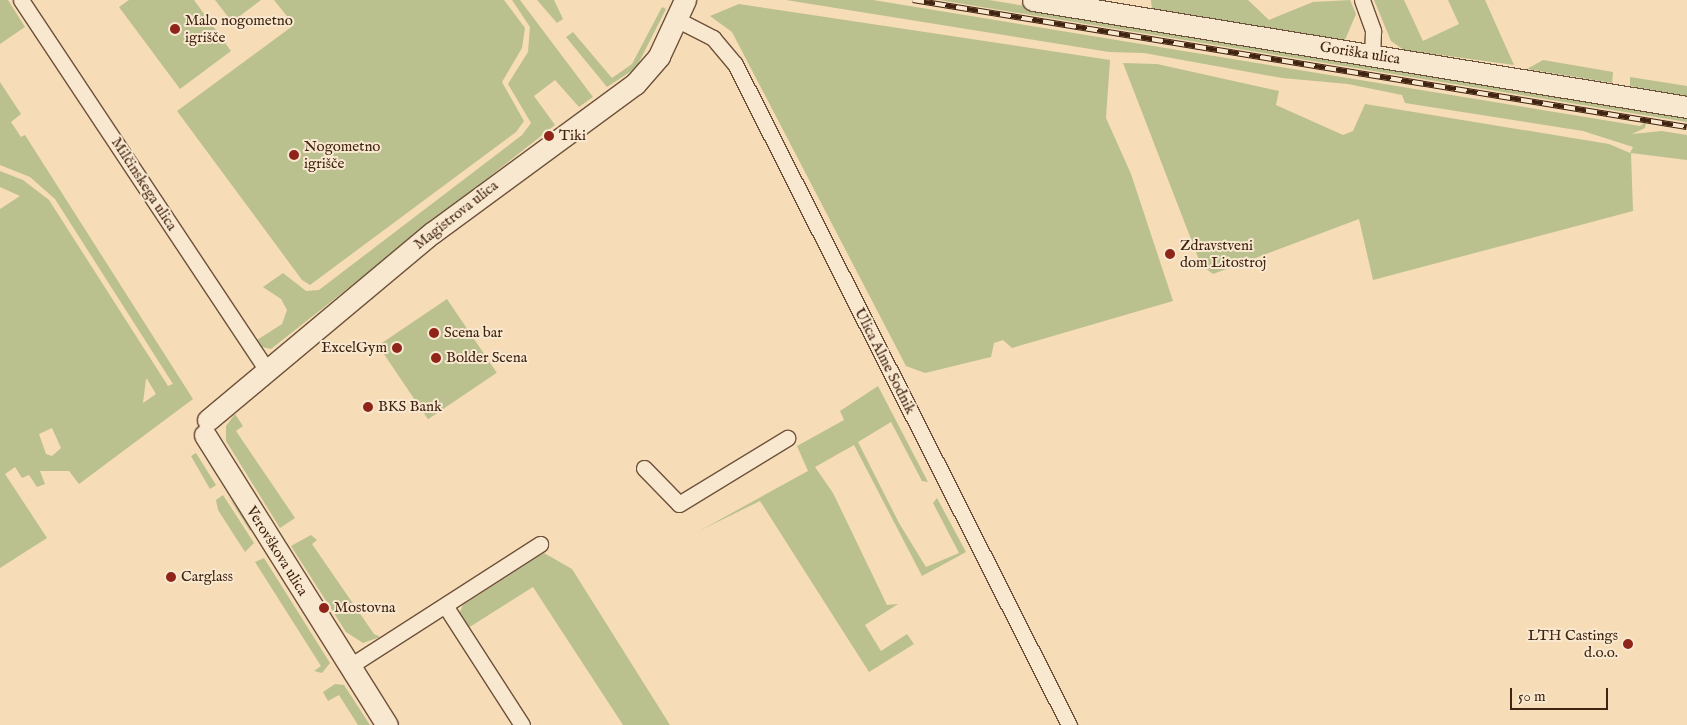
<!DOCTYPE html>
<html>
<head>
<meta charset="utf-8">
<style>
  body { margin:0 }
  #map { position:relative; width:1687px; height:725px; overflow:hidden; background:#f6dcb7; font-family:"IM FELL English",serif }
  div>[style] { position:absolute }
  .green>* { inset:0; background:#bbc08f; transform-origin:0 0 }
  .roads { filter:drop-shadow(1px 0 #6e513a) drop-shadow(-1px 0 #6e513a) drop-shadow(0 1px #6e513a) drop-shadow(0 -1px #6e513a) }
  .street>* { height:15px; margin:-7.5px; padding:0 7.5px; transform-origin:7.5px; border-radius:7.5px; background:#f9e8d0 }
  .secondary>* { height:21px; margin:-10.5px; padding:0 10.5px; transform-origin:10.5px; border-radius:10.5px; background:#f9e8d0 }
  .rail>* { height:5.5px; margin-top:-2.75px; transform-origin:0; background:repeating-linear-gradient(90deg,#f9e8d0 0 11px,#412311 0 22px); box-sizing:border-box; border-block:1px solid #412311 }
  .dots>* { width:14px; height:14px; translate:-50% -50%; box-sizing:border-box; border:2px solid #f9e8d0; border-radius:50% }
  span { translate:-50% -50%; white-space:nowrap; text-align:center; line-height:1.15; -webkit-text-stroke:4px #f9e8d0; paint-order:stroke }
  .poi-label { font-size:15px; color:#412311 }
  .left { translate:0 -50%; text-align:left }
  .right { translate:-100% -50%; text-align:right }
  .street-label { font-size:15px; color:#412311 }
  .scale { position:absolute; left:1510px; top:688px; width:98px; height:22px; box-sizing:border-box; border:2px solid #412311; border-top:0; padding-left:6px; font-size:15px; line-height:18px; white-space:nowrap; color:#412311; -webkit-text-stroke:4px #f9e8d0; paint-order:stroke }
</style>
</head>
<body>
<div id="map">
  <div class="green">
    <i style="clip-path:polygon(0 0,8px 0,25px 27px,0 44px)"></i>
    <i style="clip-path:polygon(129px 0,194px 0,231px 51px,180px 89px,119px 7px)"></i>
    <i style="clip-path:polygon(215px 0,261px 0,232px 22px)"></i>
    <i style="clip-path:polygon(274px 0,504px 0,525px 28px,522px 48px,502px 82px,524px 121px,516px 132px,310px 285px,302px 280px,177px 111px,294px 25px)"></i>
    <i style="clip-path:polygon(512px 0,520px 0,593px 97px,579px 107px,555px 80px,534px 96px,555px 125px,271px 349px,262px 347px,257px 340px,282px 324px,287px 310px,281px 299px,263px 287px,283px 273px,306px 291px,319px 290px,522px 135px,531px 123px,508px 84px,528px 52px,530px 27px)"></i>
    <i style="clip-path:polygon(537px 0,554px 0,563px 19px,557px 23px)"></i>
    <i style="clip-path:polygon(786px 0,873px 0,1640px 126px,1646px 122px,1645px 128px,1632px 134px,1662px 131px,1687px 135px,1687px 160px,1631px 153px,1633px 211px,1373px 280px,1359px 219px,1213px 274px,1201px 265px,1123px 63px,1157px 64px,1279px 91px,1276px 105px,1343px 135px,1353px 131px,1365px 104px,1609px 144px,1630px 153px,1633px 147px,1583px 131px,1405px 103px,1402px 95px,1348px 84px,1282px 78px,1144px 53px,1109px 52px)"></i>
    <i style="clip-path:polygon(939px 0,989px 0,1687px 115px,1687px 122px)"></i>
    <i style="clip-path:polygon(1151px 0,1248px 0,1269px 20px,1313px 2px,1350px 0,1356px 14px,1345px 40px,1152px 9px)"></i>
    <i style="clip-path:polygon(1374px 0,1404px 0,1423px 41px,1459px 24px,1448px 0,1485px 0,1514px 65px,1404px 50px,1391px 41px)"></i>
    <i style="clip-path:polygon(739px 4px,1110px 60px,1106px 118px,1131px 174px,1173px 301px,1012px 348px,1003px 340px,994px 343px,991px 357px,925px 373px,906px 366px,732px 32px,710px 16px)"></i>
    <i style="clip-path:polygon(662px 7px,666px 9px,636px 68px,607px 87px,566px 37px,573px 32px,612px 78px,632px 64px)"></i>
    <i style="clip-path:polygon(1543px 60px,1613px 72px,1612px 83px,1527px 69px)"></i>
    <i style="clip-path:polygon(1630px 77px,1687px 86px,1687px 96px,1630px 86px)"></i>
    <i style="clip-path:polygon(evenodd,0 82px,21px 114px,11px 122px,21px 137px,25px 135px,193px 399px,79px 484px,69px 471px,40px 471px,45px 484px,37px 487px,29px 475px,22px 478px,15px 467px,5px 474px,47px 538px,0 568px,0 209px,20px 196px,0 187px,0 171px,23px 180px,49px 200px,168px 386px,173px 384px,55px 199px,30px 177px,0 165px,0 82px,147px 379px,156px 394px,143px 403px,146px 379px,147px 379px,0 82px,52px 428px,61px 448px,52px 456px,46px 454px,39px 434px,52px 428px)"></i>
    <i style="left:447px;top:299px;width:89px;height:83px;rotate:56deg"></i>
    <i style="clip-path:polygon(878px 386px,928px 482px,922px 481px,891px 422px,858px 442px,899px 523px,926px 567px,959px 553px,933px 503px,937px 498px,966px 552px,922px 576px,854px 445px,815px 467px,833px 493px,887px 605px,898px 604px,865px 625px,881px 651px,907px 634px,914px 644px,869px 672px,760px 501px,701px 530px,808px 471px,797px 446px,844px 420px,840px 411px)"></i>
    <i style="clip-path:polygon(235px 414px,243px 426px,236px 431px,295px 518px,280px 528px,226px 441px,226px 426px)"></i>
    <i style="clip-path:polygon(196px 453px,216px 485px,210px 489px,191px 456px)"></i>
    <i style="clip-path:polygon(223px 495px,254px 543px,245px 552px,218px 510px,216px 500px)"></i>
    <i style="clip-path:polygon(228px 496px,252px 529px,250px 531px)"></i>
    <i style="clip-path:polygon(311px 535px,317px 540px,312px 544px,374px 634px,380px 637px,363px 643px,346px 632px,291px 546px)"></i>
    <i style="clip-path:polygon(544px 553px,572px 569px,670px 725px,623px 725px,533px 587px,468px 628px,459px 614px,463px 605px)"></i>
    <i style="clip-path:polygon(264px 558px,330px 663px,322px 673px,314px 671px,321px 666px,255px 562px)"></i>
    <i style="clip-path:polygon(335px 684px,344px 685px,370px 725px,358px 725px,339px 695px,328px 701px,323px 692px)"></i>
  </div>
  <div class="roads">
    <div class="street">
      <i style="left:21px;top:0;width:443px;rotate:56.4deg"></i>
      <i style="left:1362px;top:0;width:33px;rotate:70deg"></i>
      <i style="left:1373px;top:31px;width:24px;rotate:92deg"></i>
      <i style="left:676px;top:19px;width:42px;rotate:27.2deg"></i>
      <i style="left:713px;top:38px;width:34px;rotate:50deg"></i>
      <i style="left:735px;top:64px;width:741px;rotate:63.19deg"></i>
      <i style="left:644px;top:468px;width:50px;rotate:45.8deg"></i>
      <i style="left:679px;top:504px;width:127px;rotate:-31.4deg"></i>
      <i style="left:446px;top:607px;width:140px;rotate:57.2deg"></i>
      <i style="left:350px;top:666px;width:226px;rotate:-32.7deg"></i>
    </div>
    <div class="secondary">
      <i style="left:1033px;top:0;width:663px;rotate:9.29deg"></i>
      <i style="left:208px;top:420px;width:292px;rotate:-39.9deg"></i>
      <i style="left:432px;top:233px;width:252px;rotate:-36.3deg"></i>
      <i style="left:635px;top:84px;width:37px;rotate:-49deg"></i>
      <i style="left:659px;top:56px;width:62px;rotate:-65.1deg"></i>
      <i style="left:205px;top:435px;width:342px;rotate:57.9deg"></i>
    </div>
  </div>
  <div class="rail">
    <i style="left:913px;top:0;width:784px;rotate:9.32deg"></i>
  </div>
  <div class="dots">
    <i style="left:175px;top:29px;background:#8f2418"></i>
    <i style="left:549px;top:136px;background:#8f2418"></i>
    <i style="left:294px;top:155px;background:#8f2418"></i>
    <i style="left:1170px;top:254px;background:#8f2418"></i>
    <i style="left:434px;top:333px;background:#8f2418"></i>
    <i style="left:397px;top:348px;background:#8f2418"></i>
    <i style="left:436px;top:358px;background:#8f2418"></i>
    <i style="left:368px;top:407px;background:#8f2418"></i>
    <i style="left:171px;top:577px;background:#8f2418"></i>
    <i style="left:324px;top:608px;background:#8f2418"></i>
    <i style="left:1628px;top:644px;background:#8f2418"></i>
  </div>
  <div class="poi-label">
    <span class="left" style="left:185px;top:29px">Malo nogometno<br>igrišče</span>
    <span class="left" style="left:559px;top:136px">Tiki</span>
    <span class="left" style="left:304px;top:155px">Nogometno<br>igrišče</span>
    <span class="left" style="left:1180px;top:254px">Zdravstveni<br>dom Litostroj</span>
    <span class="left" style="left:444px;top:333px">Scena bar</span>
    <span class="right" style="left:387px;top:348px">ExcelGym</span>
    <span class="left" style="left:446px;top:358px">Bolder Scena</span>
    <span class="left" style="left:378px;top:407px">BKS Bank</span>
    <span class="left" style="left:181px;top:577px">Carglass</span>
    <span class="left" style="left:334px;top:608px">Mostovna</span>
    <span class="right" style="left:1618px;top:644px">LTH Castings<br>d.o.o.</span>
  </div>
  <div class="street-label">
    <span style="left:1360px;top:53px;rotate:9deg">Goriška ulica</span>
    <span style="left:144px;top:184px;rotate:57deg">Milčinskega ulica</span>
    <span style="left:456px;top:215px;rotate:-38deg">Magistrova ulica</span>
    <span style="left:885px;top:361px;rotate:63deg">Ulica Alme Sodnik</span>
    <span style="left:277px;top:551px;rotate:58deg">Verovškova ulica</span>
  </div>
  <div class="scale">50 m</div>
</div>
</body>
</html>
